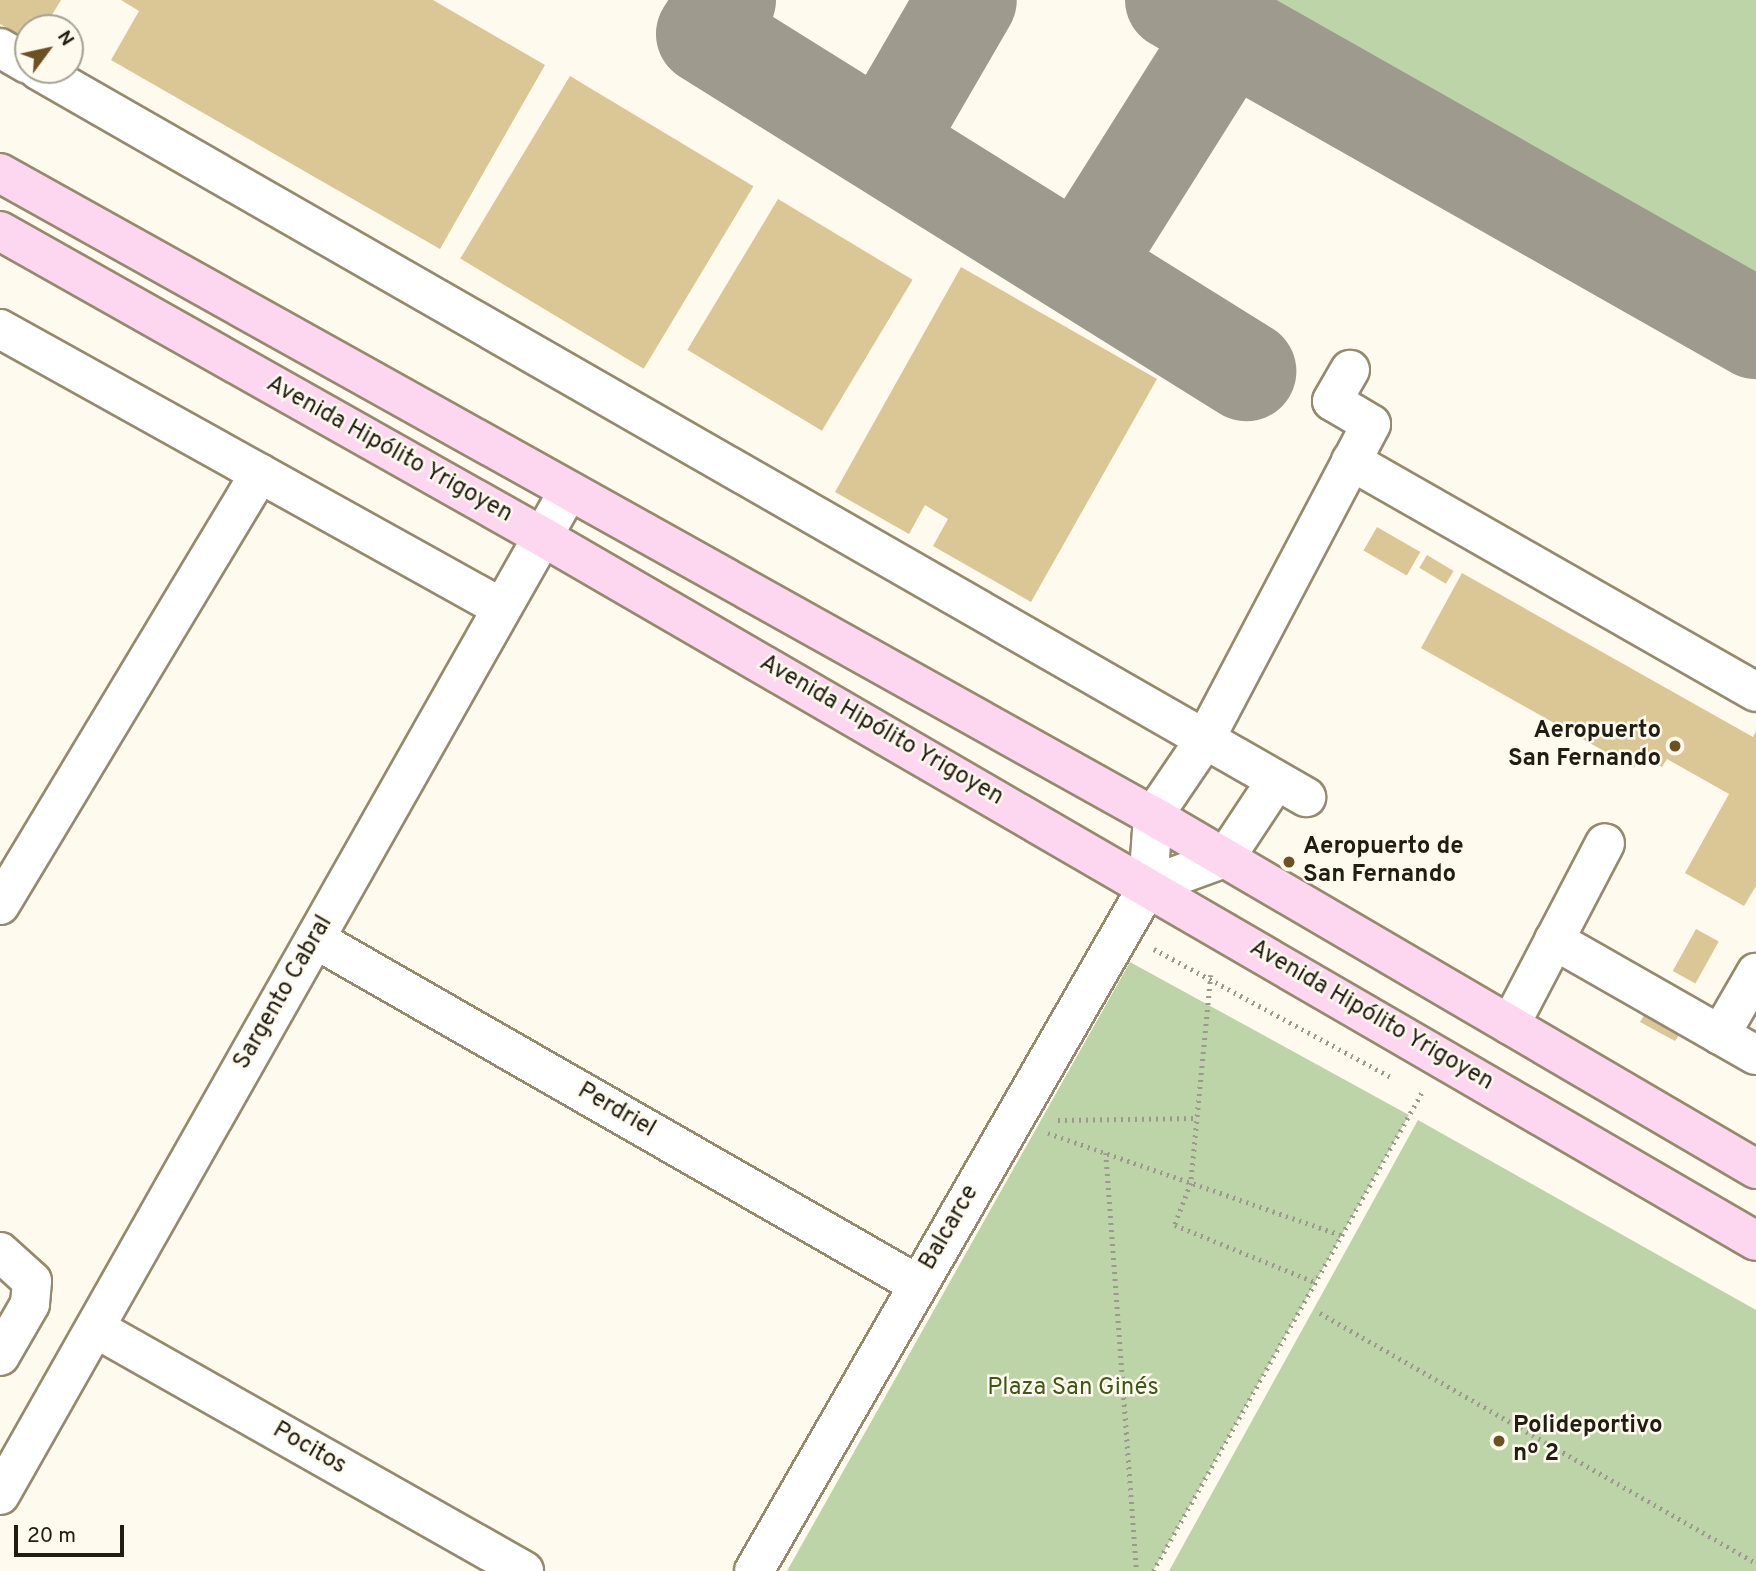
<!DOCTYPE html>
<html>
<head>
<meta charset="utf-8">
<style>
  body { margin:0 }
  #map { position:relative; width:1756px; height:1571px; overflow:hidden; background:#fffaee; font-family:Overpass,sans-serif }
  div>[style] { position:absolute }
  .green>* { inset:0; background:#bdd4a8 }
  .taxiway>* { height:100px; margin:-50px; padding:0 50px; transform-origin:50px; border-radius:50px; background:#9e9a8e }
  .building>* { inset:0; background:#dbc696; transform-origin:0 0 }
  .path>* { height:4.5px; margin-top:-2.25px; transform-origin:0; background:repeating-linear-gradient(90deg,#9d988d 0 2px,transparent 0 7px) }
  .roads { filter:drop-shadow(2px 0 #95896e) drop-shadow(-2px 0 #95896e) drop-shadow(0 2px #95896e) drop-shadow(0 -2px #95896e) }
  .minor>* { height:38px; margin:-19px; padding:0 19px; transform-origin:19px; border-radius:19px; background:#fff }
  .major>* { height:38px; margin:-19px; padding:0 19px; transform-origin:19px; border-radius:19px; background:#fdd7f0 }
  .dots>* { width:19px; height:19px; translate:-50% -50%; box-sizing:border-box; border:4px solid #fffaee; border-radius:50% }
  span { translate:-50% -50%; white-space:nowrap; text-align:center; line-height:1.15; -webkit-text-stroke:5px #fffaee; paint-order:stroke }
  .street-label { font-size:24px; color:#221d13 }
  .poi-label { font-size:24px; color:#221d13; font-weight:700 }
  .right { translate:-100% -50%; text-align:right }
  .left { translate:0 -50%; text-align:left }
  .park-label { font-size:24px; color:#3c5818 }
  .north { position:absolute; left:14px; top:14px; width:70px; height:70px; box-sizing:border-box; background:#fffaee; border:2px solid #a7a296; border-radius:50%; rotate:57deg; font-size:19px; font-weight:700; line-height:28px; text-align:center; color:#221d13 }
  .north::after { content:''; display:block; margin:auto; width:24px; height:32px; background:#6b5123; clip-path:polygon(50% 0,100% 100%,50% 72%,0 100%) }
  .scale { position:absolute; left:14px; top:1525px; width:110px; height:32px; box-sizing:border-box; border:4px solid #221d13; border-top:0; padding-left:9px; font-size:21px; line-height:24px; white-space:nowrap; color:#221d13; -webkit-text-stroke:5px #fffaee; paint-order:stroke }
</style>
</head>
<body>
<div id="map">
  <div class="green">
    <i style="clip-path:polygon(1270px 0,1756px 0,1756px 276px)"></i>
    <i style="clip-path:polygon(1130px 962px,1409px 1115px,1153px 1571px,787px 1571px)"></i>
    <i style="clip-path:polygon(1418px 1120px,1756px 1310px,1756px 1571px,1169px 1571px)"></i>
  </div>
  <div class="taxiway">
    <i style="left:726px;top:0;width:39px;rotate:120deg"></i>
    <i style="left:706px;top:34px;width:637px;rotate:31.97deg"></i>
    <i style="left:1175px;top:0;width:668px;rotate:29.52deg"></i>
    <i style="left:884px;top:143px;width:165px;rotate:-59.9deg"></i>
    <i style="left:1081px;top:266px;width:278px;rotate:-57.8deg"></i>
  </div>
  <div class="building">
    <i style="clip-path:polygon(0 0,61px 0,44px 28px,28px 28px,28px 40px,0 24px)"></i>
    <i style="clip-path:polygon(121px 0,433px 0,545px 65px,440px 249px,111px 60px,139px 11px)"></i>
    <i style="left:570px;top:76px;width:214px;height:213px;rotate:31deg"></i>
    <i style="left:778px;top:199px;width:157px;height:176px;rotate:31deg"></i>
    <i style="clip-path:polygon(961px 267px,1157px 379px,1031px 602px,933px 546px,948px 519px,925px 505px,909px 534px,835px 492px)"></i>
    <i style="left:1377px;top:527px;width:50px;height:27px;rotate:30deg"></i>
    <i style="left:1427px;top:555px;width:31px;height:15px;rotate:31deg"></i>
    <i style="clip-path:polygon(1462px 573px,1753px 737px,1756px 731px,1756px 886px,1744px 906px,1685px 873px,1729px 794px,1667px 759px,1662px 767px,1641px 756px,1634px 768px,1421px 648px)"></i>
    <i style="left:1696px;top:929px;width:26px;height:48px;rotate:29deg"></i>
    <i style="clip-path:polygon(1647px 1010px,1682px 1031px,1675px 1041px,1640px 1022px)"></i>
  </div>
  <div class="path">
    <i style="left:1154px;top:949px;width:269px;rotate:28.4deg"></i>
    <i style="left:1211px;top:975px;width:209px;rotate:95.5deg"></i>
    <i style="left:1191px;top:1183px;width:45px;rotate:110.9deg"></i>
    <i style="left:1175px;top:1225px;width:151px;rotate:22.2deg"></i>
    <i style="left:1058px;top:1120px;width:140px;rotate:-0.8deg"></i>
    <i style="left:1048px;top:1133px;width:310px;rotate:19.2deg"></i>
    <i style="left:1106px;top:1153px;width:419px;rotate:85.8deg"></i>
    <i style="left:1320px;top:1313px;width:503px;rotate:29.83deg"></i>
    <i style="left:1153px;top:1571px;width:549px;rotate:-60.68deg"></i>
  </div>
  <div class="roads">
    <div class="minor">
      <i style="left:0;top:48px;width:32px;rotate:30deg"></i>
      <i style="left:38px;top:70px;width:1462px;rotate:29.83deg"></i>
      <i style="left:0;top:329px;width:574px;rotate:29.06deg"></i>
      <i style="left:1351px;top:461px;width:466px;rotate:29.7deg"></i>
      <i style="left:1148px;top:886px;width:82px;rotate:-20deg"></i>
      <i style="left:1225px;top:858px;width:92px;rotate:-56.5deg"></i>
      <i style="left:0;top:905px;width:504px;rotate:-58.96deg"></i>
      <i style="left:315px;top:939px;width:694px;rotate:29.82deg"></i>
      <i style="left:1554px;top:940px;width:232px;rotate:29.7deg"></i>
      <i style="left:1510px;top:1025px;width:205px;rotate:-62.4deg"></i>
      <i style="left:1720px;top:1035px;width:72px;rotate:-59.9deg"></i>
      <i style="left:0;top:1252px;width:43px;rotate:42.2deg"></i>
      <i style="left:32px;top:1281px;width:23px;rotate:95deg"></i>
      <i style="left:30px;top:1304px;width:60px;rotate:120deg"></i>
      <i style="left:95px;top:1328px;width:493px;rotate:29.5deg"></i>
      <i style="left:0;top:1495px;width:1153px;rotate:-60.48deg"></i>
      <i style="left:754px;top:1571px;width:790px;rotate:-60.09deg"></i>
      <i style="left:1148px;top:886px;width:70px;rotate:-85.9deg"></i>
      <i style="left:1153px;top:816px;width:91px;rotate:-55.8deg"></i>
      <i style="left:1204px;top:741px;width:358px;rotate:-62.2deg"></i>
      <i style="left:1371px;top:424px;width:45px;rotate:-149.5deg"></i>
      <i style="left:1332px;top:401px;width:36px;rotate:-60deg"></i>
    </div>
    <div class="major">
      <i style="left:0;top:173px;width:1320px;rotate:29.15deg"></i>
      <i style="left:1153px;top:816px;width:699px;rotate:30.34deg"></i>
      <i style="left:0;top:231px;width:623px;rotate:29.4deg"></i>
      <i style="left:543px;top:537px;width:1402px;rotate:30.13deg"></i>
    </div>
  </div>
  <div class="dots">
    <i style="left:1675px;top:746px;background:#6b5123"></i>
    <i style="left:1289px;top:862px;background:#6b5123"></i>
    <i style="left:1499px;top:1441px;background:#6b5123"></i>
  </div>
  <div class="street-label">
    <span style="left:389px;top:450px;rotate:29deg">Avenida Hipólito Yrigoyen</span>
    <span style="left:881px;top:731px;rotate:30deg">Avenida Hipólito Yrigoyen</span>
    <span style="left:284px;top:993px;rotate:-60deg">Sargento Cabral</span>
    <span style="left:1371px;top:1016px;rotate:30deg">Avenida Hipólito Yrigoyen</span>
    <span style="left:616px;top:1111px;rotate:30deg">Perdriel</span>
    <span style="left:950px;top:1228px;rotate:-60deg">Balcarce</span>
    <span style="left:309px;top:1449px;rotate:30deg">Pocitos</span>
  </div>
  <div class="poi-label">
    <span class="right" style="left:1661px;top:746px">Aeropuerto<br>San Fernando</span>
    <span class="left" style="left:1303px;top:862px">Aeropuerto de<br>San Fernando</span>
    <span class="left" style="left:1513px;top:1441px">Polideportivo<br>nº 2</span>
  </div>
  <div class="park-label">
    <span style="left:1073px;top:1389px">Plaza San Ginés</span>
  </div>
  <div class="north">N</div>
  <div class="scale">20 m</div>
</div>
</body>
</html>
